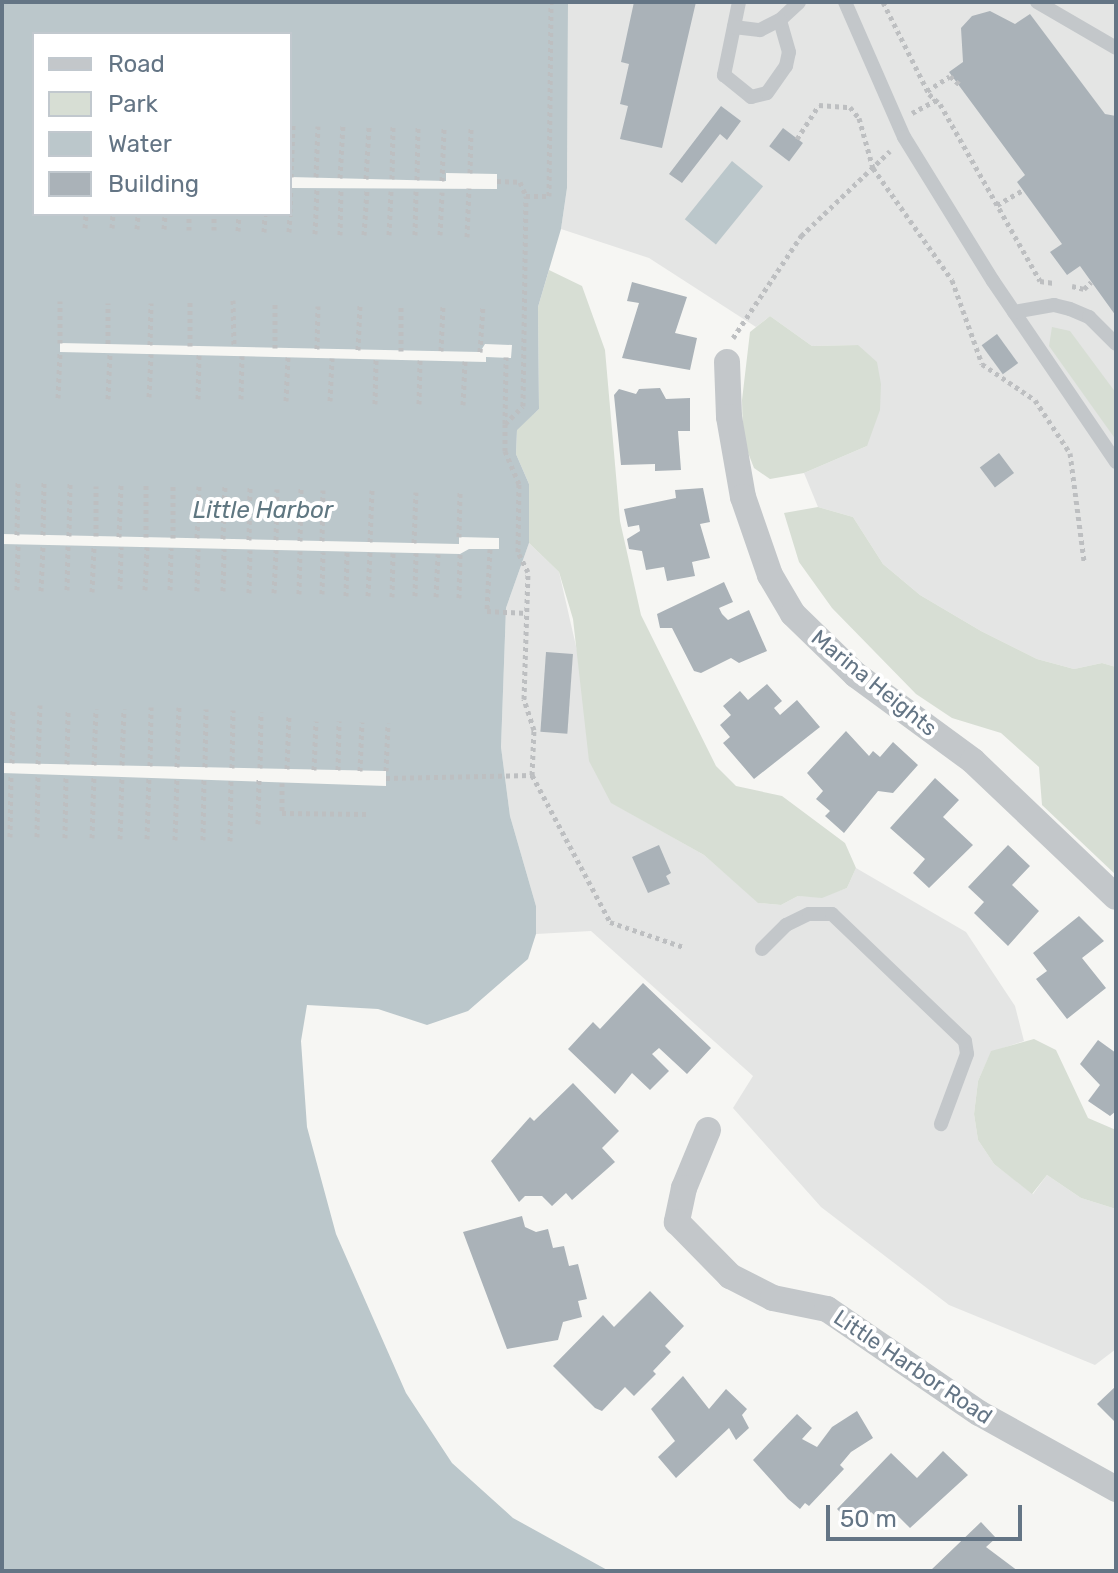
<!DOCTYPE html>
<html>
<head>
<meta charset="utf-8">
<style>
  body { margin:0 }
  #map { position:relative; width:1118px; height:1573px; overflow:hidden; background:#f6f6f3; font-family:Rubik,sans-serif }
  div>[style] { position:absolute }
  .built>* { inset:0; background:#e4e5e4 }
  .green>* { inset:0; background:#d7ded4 }
  .water>* { inset:0; background:#bbc7cb; transform-origin:0 0 }
  .pier>* { inset:0; background:#f6f6f3 }
  .building>* { inset:0; background:#aab2b8; transform-origin:0 0 }
  .path>* { height:5px; margin-top:-2.5px; transform-origin:0; background:repeating-linear-gradient(90deg,#bdbfc1 0 4px,transparent 0 8px) }
  .lane>* { height:14px; margin:-7px; padding:0 7px; transform-origin:7px; border-radius:7px; background:#c3c7ca }
  .street>* { height:26px; margin:-13px; padding:0 13px; transform-origin:13px; border-radius:13px; background:#c3c7ca }
  span { translate:-50% -50%; white-space:nowrap; text-align:center; line-height:1.15; -webkit-text-stroke:8px #fff; paint-order:stroke }
  .street-label { font-size:22px; color:#647585 }
  .water-label { font-size:24px; color:#5f7781; font-style:italic }
  .frame { position:absolute; inset:0; border:4px solid #647585; pointer-events:none }
  .legend { position:absolute; left:32px; top:32px; width:260px; height:184px; box-sizing:border-box; background:#fff; border:2px solid #c1c8ce; margin:0; padding:10px 14px; list-style:none; font-size:24px; color:#647585 }
  .legend li { display:flex; align-items:center; gap:16px; height:40px }
  .legend b { width:40px; border:2px solid #c1c8ce }
  .scale { position:absolute; left:826px; top:1505px; width:196px; height:36px; box-sizing:border-box; border:4px solid #647585; border-top:0; padding-left:10px; font-size:24px; line-height:28px; white-space:nowrap; color:#647585; -webkit-text-stroke:6px #fff; paint-order:stroke }
</style>
</head>
<body>
<div id="map">
  <div class="built">
    <i style="clip-path:polygon(568px 2px,1116px 2px,1116px 667px,1102px 663px,1074px 669px,1037px 659px,981px 631px,920px 595px,883px 564px,853px 517px,818px 507px,804px 473px,867px 446px,858px 345px,812px 346px,770px 316px,756px 327px,649px 258px,561px 229px,567px 188px)"></i>
    <i style="clip-path:polygon(529px 543px,559px 572px,612px 803px,704px 855px,759px 903px,781px 905px,798px 896px,822px 897px,847px 888px,856px 868px,966px 932px,1015px 1006px,1024px 1041px,991px 1052px,978px 1081px,974px 1114px,978px 1140px,994px 1164px,1033px 1194px,1047px 1175px,1081px 1198px,1116px 1209px,1116px 1349px,1095px 1365px,949px 1305px,821px 1207px,733px 1108px,753px 1076px,591px 931px,536px 934px,536px 906px,510px 816px,501px 747px,506px 608px)"></i>
  </div>
  <div class="green">
    <i style="clip-path:polygon(549px 270px,582px 286px,605px 350px,620px 521px,641px 615px,716px 766px,736px 786px,782px 796px,845px 843px,856px 868px,847px 888px,822px 898px,798px 896px,781px 905px,758px 903px,704px 855px,611px 803px,589px 761px,573px 619px,559px 572px,529px 543px,529px 484px,516px 454px,517px 429px,539px 409px,538px 307px)"></i>
    <i style="clip-path:polygon(770px 316px,812px 346px,858px 345px,877px 362px,881px 384px,880px 410px,867px 446px,804px 473px,770px 479px,754px 468px,743px 440px,742px 400px,750px 332px)"></i>
    <i style="clip-path:polygon(1052px 327px,1070px 331px,1116px 393px,1116px 440px,1049px 346px)"></i>
    <i style="clip-path:polygon(818px 507px,853px 517px,883px 564px,920px 595px,981px 631px,1037px 659px,1074px 669px,1102px 663px,1116px 667px,1116px 875px,1042px 805px,1039px 767px,1001px 733px,952px 718px,916px 694px,832px 608px,799px 562px,784px 513px)"></i>
    <i style="clip-path:polygon(1034px 1039px,1056px 1050px,1088px 1118px,1116px 1130px,1116px 1209px,1081px 1198px,1047px 1175px,1032px 1194px,994px 1164px,978px 1140px,974px 1114px,978px 1081px,991px 1051px)"></i>
  </div>
  <div class="water">
    <i style="clip-path:polygon(evenodd,2px 2px,568px 2px,567px 188px,561px 229px,538px 307px,539px 409px,517px 430px,516px 454px,529px 484px,529px 543px,506px 608px,501px 747px,510px 816px,536px 906px,536px 934px,528px 959px,468px 1011px,427px 1025px,378px 1009px,307px 1005px,301px 1041px,307px 1127px,336px 1234px,406px 1393px,452px 1463px,513px 1518px,609px 1571px,2px 1571px,2px 2px,34px 34px,290px 34px,290px 214px,34px 214px,34px 34px)"></i>
    <i style="left:732px;top:161px;width:40px;height:75px;rotate:39deg"></i>
  </div>
  <div class="pier">
    <i style="clip-path:polygon(446px 173px,497px 174px,497px 189px,290px 188px,290px 177px,446px 181px)"></i>
    <i style="clip-path:polygon(60px 343px,480px 352px,485px 344px,512px 345px,511px 358px,486px 357px,486px 362px,60px 352px)"></i>
    <i style="clip-path:polygon(2px 534px,459px 544px,459px 537px,499px 538px,499px 549px,469px 549px,460px 554px,2px 544px)"></i>
    <i style="clip-path:polygon(2px 763px,386px 771px,386px 786px,2px 773px)"></i>
  </div>
  <div class="building">
    <i style="clip-path:polygon(634px 2px,696px 2px,662px 148px,620px 139px,628px 106px,620px 104px,629px 64px,621px 62px)"></i>
    <i style="clip-path:polygon(990px 11px,1015px 24px,1030px 14px,1105px 114px,1116px 116px,1116px 316px,1080px 266px,1067px 275px,1050px 252px,1062px 244px,1017px 182px,1025px 175px,949px 72px,963px 62px,961px 28px,972px 16px)"></i>
    <i style="clip-path:polygon(721px 106px,741px 121px,727px 140px,720px 134px,682px 183px,669px 174px)"></i>
    <i style="left:783px;top:128px;width:25px;height:23px;rotate:37deg"></i>
    <i style="clip-path:polygon(632px 282px,687px 297px,675px 333px,697px 338px,690px 370px,622px 358px,639px 303px,627px 301px)"></i>
    <i style="left:997px;top:334px;width:36px;height:19px;rotate:54deg"></i>
    <i style="clip-path:polygon(660px 388px,666px 399px,690px 398px,690px 431px,678px 431px,681px 470px,655px 471px,655px 464px,621px 465px,614px 395px,619px 389px,636px 394px,639px 389px)"></i>
    <i style="left:999px;top:453px;width:25px;height:24px;rotate:53deg"></i>
    <i style="clip-path:polygon(703px 488px,710px 522px,700px 524px,710px 558px,692px 562px,695px 576px,667px 581px,664px 567px,646px 570px,642px 551px,629px 549px,627px 539px,640px 531px,639px 525px,628px 527px,624px 509px,676px 498px,675px 490px)"></i>
    <i style="clip-path:polygon(724px 582px,733px 602px,719px 608px,722px 614px,728px 620px,749px 610px,767px 651px,739px 663px,731px 658px,701px 673px,694px 671px,672px 628px,660px 628px,657px 614px)"></i>
    <i style="left:546px;top:652px;width:27px;height:80px;rotate:4deg"></i>
    <i style="clip-path:polygon(767px 684px,782px 701px,774px 708px,780px 715px,797px 700px,820px 727px,754px 779px,723px 743px,730px 737px,720px 725px,731px 715px,723px 706px,740px 691px,748px 700px)"></i>
    <i style="clip-path:polygon(846px 731px,869px 756px,873px 751px,880px 757px,893px 742px,918px 765px,893px 793px,878px 791px,844px 833px,825px 816px,830px 811px,816px 799px,823px 791px,807px 773px)"></i>
    <i style="clip-path:polygon(935px 778px,959px 800px,943px 817px,973px 845px,929px 888px,913px 873px,925px 859px,890px 828px)"></i>
    <i style="clip-path:polygon(659px 845px,671px 873px,666px 876px,670px 884px,648px 893px,632px 857px)"></i>
    <i style="clip-path:polygon(1008px 845px,1030px 866px,1012px 885px,1039px 911px,1008px 946px,974px 913px,984px 902px,968px 887px)"></i>
    <i style="clip-path:polygon(1079px 916px,1104px 941px,1082px 958px,1106px 988px,1067px 1019px,1036px 979px,1047px 971px,1033px 953px)"></i>
    <i style="clip-path:polygon(643px 983px,711px 1048px,687px 1074px,659px 1048px,652px 1054px,669px 1071px,650px 1090px,632px 1073px,615px 1094px,568px 1049px,593px 1022px,600px 1029px)"></i>
    <i style="clip-path:polygon(1098px 1040px,1116px 1053px,1116px 1111px,1110px 1116px,1088px 1101px,1100px 1085px,1080px 1064px)"></i>
    <i style="clip-path:polygon(573px 1083px,619px 1131px,602px 1148px,615px 1162px,572px 1200px,566px 1193px,552px 1206px,542px 1196px,525px 1196px,519px 1202px,491px 1161px,530px 1117px,534px 1121px)"></i>
    <i style="clip-path:polygon(522px 1216px,525px 1227px,536px 1232px,548px 1229px,553px 1248px,564px 1246px,569px 1266px,578px 1264px,587px 1299px,578px 1301px,582px 1317px,563px 1322px,558px 1340px,507px 1349px,463px 1232px)"></i>
    <i style="clip-path:polygon(650px 1291px,684px 1326px,665px 1346px,671px 1352px,653px 1371px,656px 1374px,634px 1396px,625px 1387px,602px 1411px,595px 1408px,553px 1366px,603px 1315px,614px 1327px)"></i>
    <i style="clip-path:polygon(683px 1376px,709px 1409px,726px 1389px,747px 1409px,742px 1415px,749px 1428px,736px 1440px,729px 1428px,676px 1478px,658px 1457px,675px 1441px,651px 1409px)"></i>
    <i style="clip-path:polygon(1116px 1386px,1116px 1423px,1097px 1404px)"></i>
    <i style="clip-path:polygon(857px 1411px,873px 1438px,851px 1452px,840px 1465px,844px 1469px,809px 1506px,805px 1503px,800px 1509px,788px 1499px,753px 1460px,797px 1414px,812px 1428px,802px 1439px,817px 1447px,832px 1427px)"></i>
    <i style="clip-path:polygon(943px 1451px,968px 1475px,910px 1528px,897px 1515px,886px 1526px,871px 1512px,866px 1517px,860px 1511px,849px 1521px,837px 1509px,891px 1453px,917px 1478px)"></i>
    <i style="clip-path:polygon(981px 1522px,996px 1538px,986px 1547px,1018px 1571px,930px 1571px)"></i>
  </div>
  <div class="path">
    <i style="left:883px;top:2px;width:103px;rotate:63.4deg"></i>
    <i style="left:929px;top:94px;width:15px;rotate:42deg"></i>
    <i style="left:940px;top:104px;width:203px;rotate:60.5deg"></i>
    <i style="left:1040px;top:281px;width:14px;rotate:8deg"></i>
    <i style="left:927px;top:91px;width:27px;rotate:-33deg"></i>
    <i style="left:950px;top:76px;width:13px;rotate:42deg"></i>
    <i style="left:912px;top:113px;width:27px;rotate:-28deg"></i>
    <i style="left:797px;top:139px;width:40px;rotate:-57.1deg"></i>
    <i style="left:819px;top:105px;width:31px;rotate:4deg"></i>
    <i style="left:850px;top:107px;width:14px;rotate:51deg"></i>
    <i style="left:859px;top:118px;width:52px;rotate:74.4deg"></i>
    <i style="left:873px;top:168px;width:137px;rotate:54.8deg"></i>
    <i style="left:952px;top:280px;width:89px;rotate:70.3deg"></i>
    <i style="left:982px;top:364px;width:64px;rotate:34.2deg"></i>
    <i style="left:1035px;top:400px;width:64px;rotate:56.6deg"></i>
    <i style="left:1070px;top:453px;width:109px;rotate:82.6deg"></i>
    <i style="left:470px;top:173px;width:45px;rotate:-88.7deg"></i>
    <i style="left:291px;top:177px;width:53px;rotate:-87.8deg"></i>
    <i style="left:316px;top:177px;width:51px;rotate:-87.8deg"></i>
    <i style="left:340px;top:178px;width:53px;rotate:-86.8deg"></i>
    <i style="left:366px;top:179px;width:52px;rotate:-86.7deg"></i>
    <i style="left:392px;top:179px;width:54px;rotate:-88.9deg"></i>
    <i style="left:417px;top:180px;width:53px;rotate:-88.9deg"></i>
    <i style="left:442px;top:181px;width:53px;rotate:-87.8deg"></i>
    <i style="left:497px;top:181px;width:23px;rotate:2deg"></i>
    <i style="left:520px;top:182px;width:15px;rotate:67deg"></i>
    <i style="left:997px;top:205px;width:30px;rotate:-30deg"></i>
    <i style="left:290px;top:212px;width:24px;rotate:-88deg"></i>
    <i style="left:85px;top:228px;width:14px;rotate:-86deg"></i>
    <i style="left:112px;top:228px;width:14px;rotate:-86deg"></i>
    <i style="left:137px;top:229px;width:15px;rotate:-86deg"></i>
    <i style="left:164px;top:229px;width:15px;rotate:-86deg"></i>
    <i style="left:189px;top:230px;width:16px;rotate:-90deg"></i>
    <i style="left:214px;top:230px;width:16px;rotate:-90deg"></i>
    <i style="left:238px;top:231px;width:17px;rotate:-87deg"></i>
    <i style="left:264px;top:232px;width:18px;rotate:-87deg"></i>
    <i style="left:289px;top:232px;width:18px;rotate:-87deg"></i>
    <i style="left:315px;top:234px;width:45px;rotate:-87.5deg"></i>
    <i style="left:340px;top:235px;width:46px;rotate:-88.8deg"></i>
    <i style="left:364px;top:235px;width:45px;rotate:-86.2deg"></i>
    <i style="left:389px;top:235px;width:44px;rotate:-87.4deg"></i>
    <i style="left:415px;top:235px;width:44px;rotate:-88.7deg"></i>
    <i style="left:440px;top:235px;width:43px;rotate:-87.3deg"></i>
    <i style="left:467px;top:237px;width:49px;rotate:-87.7deg"></i>
    <i style="left:1072px;top:286px;width:12px;rotate:14deg"></i>
    <i style="left:1084px;top:289px;width:10px;rotate:-45deg"></i>
    <i style="left:233px;top:300px;width:47px;rotate:88.8deg"></i>
    <i style="left:733px;top:338px;width:123px;rotate:-56.3deg"></i>
    <i style="left:801px;top:236px;width:123px;rotate:-43.7deg"></i>
    <i style="left:60px;top:343px;width:42px;rotate:-90deg"></i>
    <i style="left:108px;top:344px;width:41px;rotate:-90deg"></i>
    <i style="left:150px;top:345px;width:42px;rotate:-88.6deg"></i>
    <i style="left:190px;top:346px;width:46px;rotate:-90deg"></i>
    <i style="left:275px;top:348px;width:44px;rotate:-90deg"></i>
    <i style="left:317px;top:349px;width:43px;rotate:-88.7deg"></i>
    <i style="left:358px;top:350px;width:45px;rotate:-87.5deg"></i>
    <i style="left:401px;top:351px;width:45px;rotate:-90deg"></i>
    <i style="left:441px;top:351px;width:45px;rotate:-87.5deg"></i>
    <i style="left:480px;top:352px;width:47px;rotate:-86.3deg"></i>
    <i style="left:149px;top:397px;width:43px;rotate:-87.3deg"></i>
    <i style="left:58px;top:398px;width:46px;rotate:-87.5deg"></i>
    <i style="left:108px;top:399px;width:46px;rotate:-87.5deg"></i>
    <i style="left:198px;top:399px;width:44px;rotate:-88.7deg"></i>
    <i style="left:241px;top:399px;width:43px;rotate:-88.7deg"></i>
    <i style="left:286px;top:401px;width:44px;rotate:-87.4deg"></i>
    <i style="left:330px;top:401px;width:43px;rotate:-87.3deg"></i>
    <i style="left:375px;top:404px;width:45px;rotate:-88.7deg"></i>
    <i style="left:419px;top:404px;width:44px;rotate:-88.7deg"></i>
    <i style="left:463px;top:405px;width:44px;rotate:-87.4deg"></i>
    <i style="left:505px;top:424px;width:67px;rotate:-89.1deg"></i>
    <i style="left:17px;top:535px;width:53px;rotate:-88.9deg"></i>
    <i style="left:43px;top:535px;width:53px;rotate:-88.9deg"></i>
    <i style="left:69px;top:536px;width:53px;rotate:-88.9deg"></i>
    <i style="left:96px;top:536px;width:50px;rotate:-90deg"></i>
    <i style="left:119px;top:537px;width:52px;rotate:-87.8deg"></i>
    <i style="left:146px;top:537px;width:52px;rotate:-90deg"></i>
    <i style="left:459px;top:537px;width:45px;rotate:-88.7deg"></i>
    <i style="left:173px;top:538px;width:55px;rotate:-90deg"></i>
    <i style="left:197px;top:538px;width:52px;rotate:-87.8deg"></i>
    <i style="left:223px;top:539px;width:54px;rotate:-87.9deg"></i>
    <i style="left:249px;top:540px;width:53px;rotate:-88.9deg"></i>
    <i style="left:276px;top:540px;width:51px;rotate:-88.9deg"></i>
    <i style="left:300px;top:541px;width:53px;rotate:-88.9deg"></i>
    <i style="left:322px;top:541px;width:51px;rotate:-88.9deg"></i>
    <i style="left:370px;top:542px;width:52px;rotate:-87.8deg"></i>
    <i style="left:414px;top:543px;width:51px;rotate:-87.8deg"></i>
    <i style="left:490px;top:549px;width:62px;rotate:92.8deg"></i>
    <i style="left:487px;top:611px;width:40px;rotate:2.9deg"></i>
    <i style="left:120px;top:589px;width:42px;rotate:-88.6deg"></i>
    <i style="left:17px;top:590px;width:45px;rotate:-88.7deg"></i>
    <i style="left:67px;top:590px;width:44px;rotate:-88.7deg"></i>
    <i style="left:145px;top:590px;width:43px;rotate:-87.3deg"></i>
    <i style="left:170px;top:590px;width:42px;rotate:-88.6deg"></i>
    <i style="left:41px;top:591px;width:46px;rotate:-87.5deg"></i>
    <i style="left:197px;top:591px;width:42px;rotate:-88.6deg"></i>
    <i style="left:223px;top:591px;width:42px;rotate:-88.6deg"></i>
    <i style="left:92px;top:592px;width:45px;rotate:-87.5deg"></i>
    <i style="left:249px;top:593px;width:43px;rotate:-88.7deg"></i>
    <i style="left:274px;top:593px;width:43px;rotate:-87.3deg"></i>
    <i style="left:299px;top:594px;width:43px;rotate:-88.7deg"></i>
    <i style="left:322px;top:594px;width:42px;rotate:-88.6deg"></i>
    <i style="left:346px;top:596px;width:44px;rotate:-88.7deg"></i>
    <i style="left:368px;top:596px;width:44px;rotate:-87.4deg"></i>
    <i style="left:415px;top:596px;width:43px;rotate:-88.7deg"></i>
    <i style="left:392px;top:597px;width:44px;rotate:-88.7deg"></i>
    <i style="left:436px;top:597px;width:43px;rotate:-87.3deg"></i>
    <i style="left:459px;top:598px;width:44px;rotate:-88.7deg"></i>
    <i style="left:12px;top:763px;width:55px;rotate:-89deg"></i>
    <i style="left:38px;top:764px;width:59px;rotate:-88.1deg"></i>
    <i style="left:67px;top:764px;width:53px;rotate:-88.9deg"></i>
    <i style="left:94px;top:765px;width:56px;rotate:-88deg"></i>
    <i style="left:122px;top:765px;width:56px;rotate:-88deg"></i>
    <i style="left:150px;top:766px;width:59px;rotate:-89deg"></i>
    <i style="left:177px;top:767px;width:60px;rotate:-88.1deg"></i>
    <i style="left:205px;top:767px;width:58px;rotate:-89deg"></i>
    <i style="left:232px;top:768px;width:58px;rotate:-89deg"></i>
    <i style="left:260px;top:768px;width:56px;rotate:-89deg"></i>
    <i style="left:287px;top:769px;width:55px;rotate:-87.9deg"></i>
    <i style="left:314px;top:770px;width:49px;rotate:-87.7deg"></i>
    <i style="left:338px;top:770px;width:49px;rotate:-88.8deg"></i>
    <i style="left:360px;top:771px;width:49px;rotate:-87.7deg"></i>
    <i style="left:386px;top:771px;width:48px;rotate:-87.6deg"></i>
    <i style="left:532px;top:775px;width:166px;rotate:62deg"></i>
    <i style="left:610px;top:922px;width:78px;rotate:18.7deg"></i>
    <i style="left:386px;top:778px;width:146px;rotate:-1.2deg"></i>
    <i style="left:532px;top:775px;width:45px;rotate:-87.5deg"></i>
    <i style="left:534px;top:730px;width:33px;rotate:-108deg"></i>
    <i style="left:524px;top:699px;width:127px;rotate:-88.2deg"></i>
    <i style="left:528px;top:572px;width:22px;rotate:-117deg"></i>
    <i style="left:518px;top:552px;width:68px;rotate:-89.2deg"></i>
    <i style="left:519px;top:484px;width:36px;rotate:-113deg"></i>
    <i style="left:505px;top:451px;width:27px;rotate:-90deg"></i>
    <i style="left:505px;top:424px;width:25px;rotate:-45deg"></i>
    <i style="left:523px;top:406px;width:210px;rotate:-89.2deg"></i>
    <i style="left:526px;top:196px;width:23px"></i>
    <i style="left:549px;top:196px;width:194px;rotate:-89.4deg"></i>
    <i style="left:282px;top:783px;width:30px;rotate:90deg"></i>
    <i style="left:282px;top:813px;width:85px;rotate:0.7deg"></i>
    <i style="left:258px;top:824px;width:45px;rotate:-88.7deg"></i>
    <i style="left:10px;top:837px;width:63px;rotate:-89.1deg"></i>
    <i style="left:37px;top:837px;width:63px;rotate:-89.1deg"></i>
    <i style="left:65px;top:838px;width:63px;rotate:-89.1deg"></i>
    <i style="left:92px;top:838px;width:62px;rotate:-88.2deg"></i>
    <i style="left:120px;top:839px;width:63px;rotate:-88.2deg"></i>
    <i style="left:147px;top:839px;width:62px;rotate:-88.2deg"></i>
    <i style="left:175px;top:840px;width:63px;rotate:-88.2deg"></i>
    <i style="left:203px;top:840px;width:62px;rotate:-89.1deg"></i>
    <i style="left:230px;top:841px;width:63px;rotate:-89.1deg"></i>
  </div>
  <div class="lane">
    <i style="left:739px;top:2px;width:75px;rotate:101.6deg"></i>
    <i style="left:724px;top:75px;width:35px;rotate:39deg"></i>
    <i style="left:751px;top:97px;width:16px;rotate:-14deg"></i>
    <i style="left:767px;top:93px;width:33px;rotate:-55deg"></i>
    <i style="left:786px;top:66px;width:14px;rotate:-78deg"></i>
    <i style="left:789px;top:52px;width:33px;rotate:-106deg"></i>
    <i style="left:780px;top:20px;width:26px;rotate:-43deg"></i>
    <i style="left:845px;top:2px;width:147px;rotate:66.4deg"></i>
    <i style="left:904px;top:137px;width:169px;rotate:58.3deg"></i>
    <i style="left:993px;top:281px;width:219px;rotate:55.8deg"></i>
    <i style="left:1037px;top:2px;width:91px;rotate:30.2deg"></i>
    <i style="left:734px;top:27px;width:26px;rotate:7deg"></i>
    <i style="left:760px;top:30px;width:22px;rotate:-27deg"></i>
    <i style="left:1014px;top:312px;width:41px;rotate:-9.9deg"></i>
    <i style="left:1054px;top:305px;width:16px;rotate:14deg"></i>
    <i style="left:1070px;top:309px;width:21px;rotate:23deg"></i>
    <i style="left:1089px;top:317px;width:38px;rotate:45deg"></i>
    <i style="left:762px;top:949px;width:34px;rotate:-45deg"></i>
    <i style="left:786px;top:925px;width:25px;rotate:-26deg"></i>
    <i style="left:809px;top:914px;width:23px"></i>
    <i style="left:832px;top:914px;width:184px;rotate:43.7deg"></i>
    <i style="left:965px;top:1041px;width:13px;rotate:81deg"></i>
    <i style="left:967px;top:1054px;width:75px;rotate:110.4deg"></i>
  </div>
  <div class="street">
    <i style="left:727px;top:362px;width:55px;rotate:87.9deg"></i>
    <i style="left:729px;top:417px;width:81px;rotate:80.1deg"></i>
    <i style="left:743px;top:497px;width:83px;rotate:70.9deg"></i>
    <i style="left:770px;top:575px;width:45px;rotate:59.5deg"></i>
    <i style="left:793px;top:614px;width:88px;rotate:44.1deg"></i>
    <i style="left:856px;top:675px;width:145px;rotate:36.3deg"></i>
    <i style="left:973px;top:761px;width:197px;rotate:43.6deg"></i>
    <i style="left:708px;top:1130px;width:63px;rotate:112.5deg"></i>
    <i style="left:684px;top:1188px;width:35px;rotate:102deg"></i>
    <i style="left:677px;top:1222px;width:76px;rotate:45.5deg"></i>
    <i style="left:730px;top:1276px;width:48px;rotate:27.1deg"></i>
    <i style="left:773px;top:1298px;width:55px;rotate:11.5deg"></i>
    <i style="left:827px;top:1309px;width:184px;rotate:34.4deg"></i>
    <i style="left:979px;top:1413px;width:157px;rotate:29deg"></i>
  </div>
  <div class="street-label">
    <span style="left:874px;top:683px;rotate:39deg">Marina Heights</span>
    <span style="left:913px;top:1367px;rotate:34deg">Little Harbor Road</span>
  </div>
  <div class="water-label">
    <span style="left:263px;top:511px">Little Harbor</span>
  </div>
  <div class="frame"></div>
  <ul class="legend">
  <li><b style="height:10px;background:#c3c7ca"></b>Road</li>
  <li><b style="height:22px;background:#d7ded4"></b>Park</li>
  <li><b style="height:22px;background:#bbc7cb"></b>Water</li>
  <li><b style="height:22px;background:#aab2b8"></b>Building</li>
  </ul>
  <div class="scale">50 m</div>
</div>
</body>
</html>
